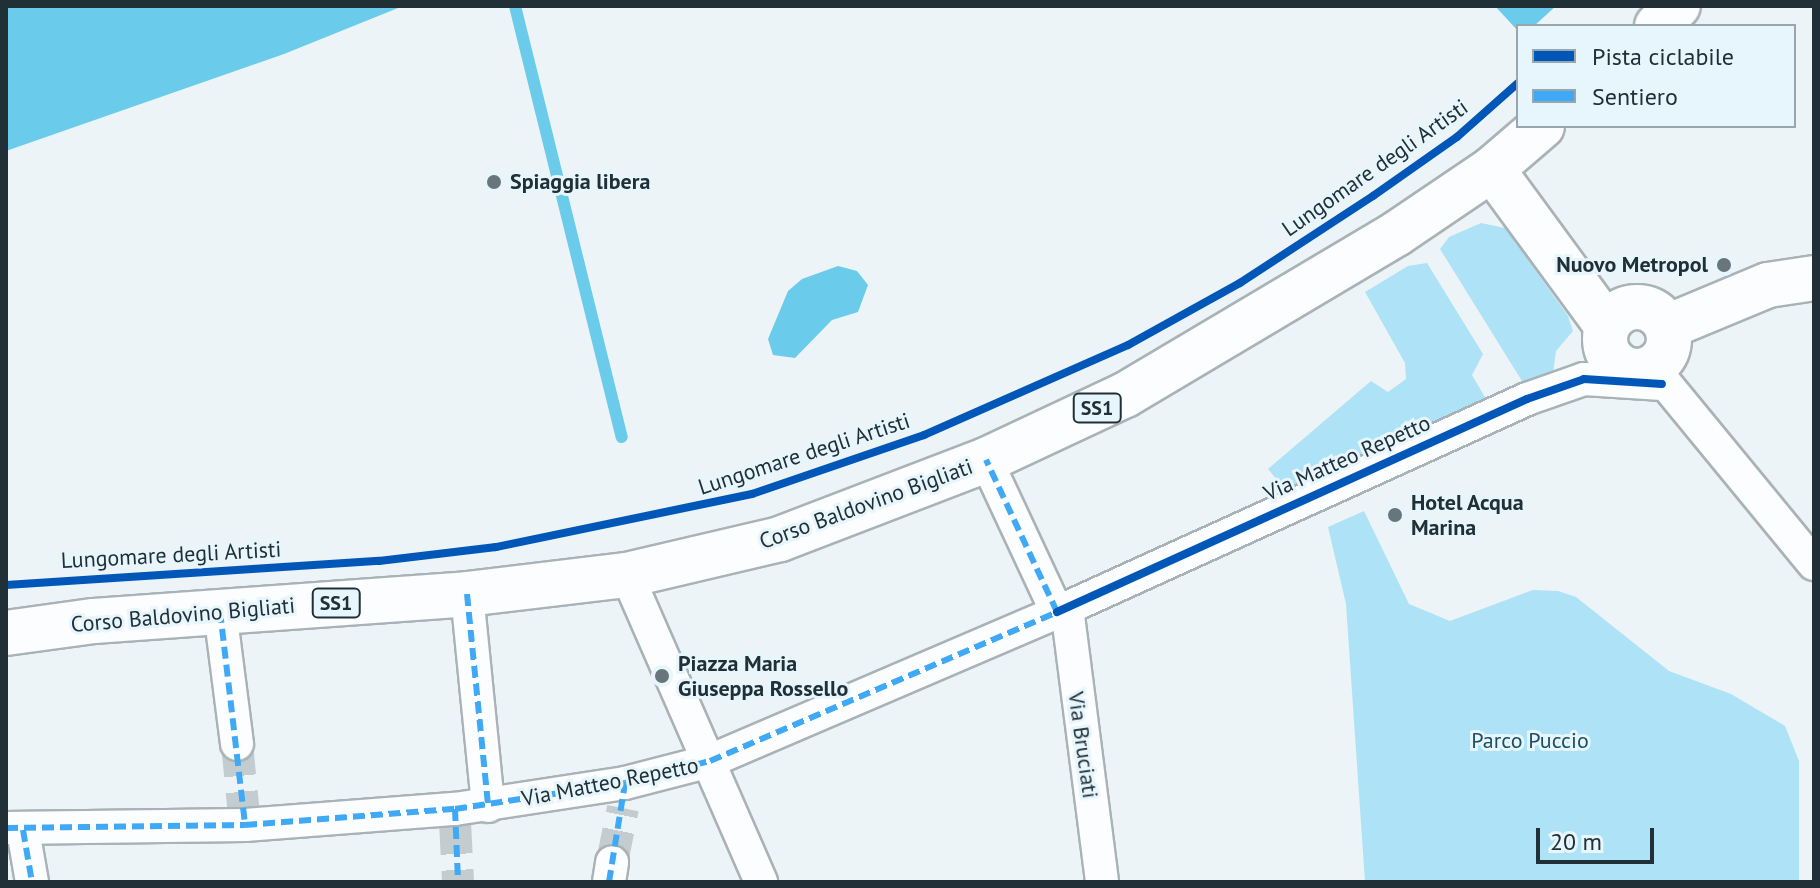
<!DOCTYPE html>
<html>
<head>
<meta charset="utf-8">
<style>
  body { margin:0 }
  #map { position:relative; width:1820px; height:888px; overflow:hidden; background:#ecf4f7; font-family:"PT Sans",sans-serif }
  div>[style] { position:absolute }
  .green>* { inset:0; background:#aee2f6 }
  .water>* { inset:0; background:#6bcbea }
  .stream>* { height:12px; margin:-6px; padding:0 6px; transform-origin:6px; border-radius:6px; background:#6bcbea }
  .street-tunnel>* { height:32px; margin-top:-16px; transform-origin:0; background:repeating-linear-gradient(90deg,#c3cdd0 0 32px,transparent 0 48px) }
  .roads { filter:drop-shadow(2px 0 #a9b3b7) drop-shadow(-2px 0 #a9b3b7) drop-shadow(0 2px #a9b3b7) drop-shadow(0 -2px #a9b3b7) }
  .street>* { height:32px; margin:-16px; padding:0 16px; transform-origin:16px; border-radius:16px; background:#fcfdfe }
  .secondary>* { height:44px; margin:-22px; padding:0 22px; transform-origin:22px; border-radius:22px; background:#fcfdfe }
  .secondary>.ring { margin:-22px; padding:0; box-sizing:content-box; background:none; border:44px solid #fcfdfe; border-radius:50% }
  .primary>* { height:44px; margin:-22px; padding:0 22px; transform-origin:22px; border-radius:22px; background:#fcfdfe }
  .quiet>* { height:6px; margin-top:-3px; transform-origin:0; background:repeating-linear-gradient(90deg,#3fa9f5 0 12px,transparent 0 18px) }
  .cycleway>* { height:8px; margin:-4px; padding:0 4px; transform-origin:4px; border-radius:4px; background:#0057b8 }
  .dots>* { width:22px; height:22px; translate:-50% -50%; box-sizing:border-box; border:4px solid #e7f5fc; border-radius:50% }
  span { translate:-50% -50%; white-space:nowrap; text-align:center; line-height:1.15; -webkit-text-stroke:6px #e7f5fc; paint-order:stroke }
  .shield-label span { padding:2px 6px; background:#e7f5fc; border:2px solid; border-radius:6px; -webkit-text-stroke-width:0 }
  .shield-label { font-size:20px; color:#213036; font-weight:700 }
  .street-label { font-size:22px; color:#213036 }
  .poi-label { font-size:22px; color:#213036; font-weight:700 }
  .left { translate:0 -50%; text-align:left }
  .right { translate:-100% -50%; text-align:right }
  .park-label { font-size:22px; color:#1b4f62 }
  .frame { position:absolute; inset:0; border:8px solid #213036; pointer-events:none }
  .legend { position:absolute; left:1516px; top:24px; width:280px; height:104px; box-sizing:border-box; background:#e7f5fc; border:2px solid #98a6ad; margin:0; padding:10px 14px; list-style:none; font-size:24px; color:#213036 }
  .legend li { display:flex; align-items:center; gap:16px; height:40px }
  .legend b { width:40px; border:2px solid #98a6ad }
  .scale { position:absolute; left:1536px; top:828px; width:118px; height:36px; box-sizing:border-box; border:4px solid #213036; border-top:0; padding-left:10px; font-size:24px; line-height:28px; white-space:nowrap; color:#213036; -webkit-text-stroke:6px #e7f5fc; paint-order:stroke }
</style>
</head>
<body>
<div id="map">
  <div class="green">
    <i style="clip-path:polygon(1481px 223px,1505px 228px,1568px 316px,1573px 331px,1556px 351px,1552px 380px,1527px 389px,1440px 249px,1449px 237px)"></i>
    <i style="clip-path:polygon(1427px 263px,1483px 354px,1472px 375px,1489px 404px,1288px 493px,1268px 469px,1371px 381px,1388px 392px,1406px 379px,1405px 363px,1365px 292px,1408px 266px)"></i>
    <i style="clip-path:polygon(1364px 511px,1409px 604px,1450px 621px,1533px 590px,1558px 591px,1576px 597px,1669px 671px,1731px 694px,1785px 726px,1799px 761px,1799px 882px,1365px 882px,1346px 604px,1328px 527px)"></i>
  </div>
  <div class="water">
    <i style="clip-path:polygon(6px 6px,403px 6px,284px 54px,6px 151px)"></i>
    <i style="clip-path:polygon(1495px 6px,1556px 6px,1534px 26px,1518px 26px,1518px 31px)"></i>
    <i style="clip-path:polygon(838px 266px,857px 271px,868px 285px,858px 312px,832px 320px,795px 358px,773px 355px,768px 339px,788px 291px,802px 279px)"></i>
  </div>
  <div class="stream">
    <i style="left:515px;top:6px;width:444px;rotate:76.1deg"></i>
  </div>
  <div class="street-tunnel">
    <i style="left:237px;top:744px;width:81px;rotate:84.4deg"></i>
    <i style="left:455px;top:822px;width:60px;rotate:87.1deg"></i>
    <i style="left:612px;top:862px;width:55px;rotate:-78.5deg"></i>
  </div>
  <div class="roads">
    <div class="street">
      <i style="left:1652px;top:367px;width:255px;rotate:50.6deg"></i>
      <i style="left:986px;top:460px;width:168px;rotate:65deg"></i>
      <i style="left:627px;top:575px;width:335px;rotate:66.4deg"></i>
      <i style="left:467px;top:594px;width:213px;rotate:84.3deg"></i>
      <i style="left:1067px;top:608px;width:276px;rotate:82.7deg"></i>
      <i style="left:220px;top:611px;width:134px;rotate:82.7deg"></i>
      <i style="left:6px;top:828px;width:239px;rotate:-0.7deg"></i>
      <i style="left:245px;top:825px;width:211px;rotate:-4.4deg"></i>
      <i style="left:455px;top:809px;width:172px;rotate:-8.7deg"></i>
      <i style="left:625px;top:783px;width:88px;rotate:-14.5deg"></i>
      <i style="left:710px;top:761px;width:388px;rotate:-23.2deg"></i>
      <i style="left:1067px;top:608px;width:505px;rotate:-24.43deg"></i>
      <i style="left:1527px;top:399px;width:60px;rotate:-19.3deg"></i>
      <i style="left:1584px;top:379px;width:78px;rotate:3.7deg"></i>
      <i style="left:23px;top:830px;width:53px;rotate:80.2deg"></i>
      <i style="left:609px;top:882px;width:20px;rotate:-81deg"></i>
    </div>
    <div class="secondary">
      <i style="left:1492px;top:169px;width:195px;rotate:53.8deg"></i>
      <i class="ring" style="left:1605px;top:307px;width:20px;height:20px"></i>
      <i style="left:1667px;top:327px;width:109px;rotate:-22.6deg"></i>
      <i style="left:1768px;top:285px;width:47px;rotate:-8.7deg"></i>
    </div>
    <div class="primary">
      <i style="left:1657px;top:26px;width:29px;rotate:-44deg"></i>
      <i style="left:6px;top:633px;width:89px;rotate:-7.8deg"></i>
      <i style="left:94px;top:621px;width:374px;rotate:-4.1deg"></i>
      <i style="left:467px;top:594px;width:161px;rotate:-6.8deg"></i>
      <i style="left:627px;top:575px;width:157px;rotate:-13.2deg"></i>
      <i style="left:780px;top:539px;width:221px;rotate:-21deg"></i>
      <i style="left:986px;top:460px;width:153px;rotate:-25.1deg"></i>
      <i style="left:1125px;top:395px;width:315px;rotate:-30.7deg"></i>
      <i style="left:1396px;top:234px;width:116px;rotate:-34.1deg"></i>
      <i style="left:1492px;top:169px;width:66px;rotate:-40.7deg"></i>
    </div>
  </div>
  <div class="quiet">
    <i style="left:467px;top:594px;width:213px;rotate:84.3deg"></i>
    <i style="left:220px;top:611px;width:215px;rotate:83.3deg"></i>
    <i style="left:455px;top:809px;width:73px;rotate:87.6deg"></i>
    <i style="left:6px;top:828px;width:239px;rotate:-0.7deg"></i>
    <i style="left:245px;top:825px;width:211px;rotate:-4.4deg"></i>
    <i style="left:455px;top:809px;width:172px;rotate:-8.7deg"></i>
    <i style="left:625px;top:783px;width:88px;rotate:-14.5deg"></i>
    <i style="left:710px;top:761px;width:378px;rotate:-23.2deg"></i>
    <i style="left:1057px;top:612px;width:168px;rotate:-115deg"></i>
    <i style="left:23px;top:830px;width:53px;rotate:80.2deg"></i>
    <i style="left:609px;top:882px;width:100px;rotate:-80.8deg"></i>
  </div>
  <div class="cycleway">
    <i style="left:6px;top:585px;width:374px;rotate:-3.7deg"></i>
    <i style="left:379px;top:561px;width:118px;rotate:-6.8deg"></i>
    <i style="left:496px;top:547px;width:261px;rotate:-11.7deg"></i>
    <i style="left:752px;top:494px;width:182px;rotate:-18.9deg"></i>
    <i style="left:924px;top:435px;width:223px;rotate:-23.8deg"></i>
    <i style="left:1128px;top:345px;width:128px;rotate:-29deg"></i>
    <i style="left:1240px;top:283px;width:159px;rotate:-33.2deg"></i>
    <i style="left:1373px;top:196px;width:103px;rotate:-35.1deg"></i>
    <i style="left:1457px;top:137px;width:81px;rotate:-41.5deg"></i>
    <i style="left:1057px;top:612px;width:516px;rotate:-24.38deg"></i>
    <i style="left:1527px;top:399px;width:60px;rotate:-19.3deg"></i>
    <i style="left:1584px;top:379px;width:78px;rotate:3.7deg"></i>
  </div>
  <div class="dots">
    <i style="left:494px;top:182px;background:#68757a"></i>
    <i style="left:1724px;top:265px;background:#68757a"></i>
    <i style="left:1395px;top:515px;background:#68757a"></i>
    <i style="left:662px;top:676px;background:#68757a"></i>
  </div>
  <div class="shield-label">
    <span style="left:1097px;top:408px">SS1</span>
    <span style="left:336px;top:603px">SS1</span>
  </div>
  <div class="street-label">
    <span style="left:1375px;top:168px;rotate:-35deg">Lungomare degli Artisti</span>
    <span style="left:804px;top:454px;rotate:-18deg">Lungomare degli Artisti</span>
    <span style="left:1347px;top:458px;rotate:-24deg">Via Matteo Repetto</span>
    <span style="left:866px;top:504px;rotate:-20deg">Corso Baldovino Bigliati</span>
    <span style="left:171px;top:555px;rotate:-3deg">Lungomare degli Artisti</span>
    <span style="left:183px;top:615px;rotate:-5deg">Corso Baldovino Bigliati</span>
    <span style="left:1083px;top:745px;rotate:82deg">Via Bruciati</span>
    <span style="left:610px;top:782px;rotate:-11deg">Via Matteo Repetto</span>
  </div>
  <div class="poi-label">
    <span class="left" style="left:510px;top:182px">Spiaggia libera</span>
    <span class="right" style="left:1708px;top:265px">Nuovo Metropol</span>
    <span class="left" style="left:1411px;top:515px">Hotel Acqua<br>Marina</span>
    <span class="left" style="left:678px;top:676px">Piazza Maria<br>Giuseppa Rossello</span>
  </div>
  <div class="park-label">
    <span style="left:1530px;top:741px">Parco Puccio</span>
  </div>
  <div class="frame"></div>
  <ul class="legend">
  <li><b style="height:10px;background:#0057b8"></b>Pista ciclabile</li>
  <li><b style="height:10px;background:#3fa9f5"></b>Sentiero</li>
  </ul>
  <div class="scale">20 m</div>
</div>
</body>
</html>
